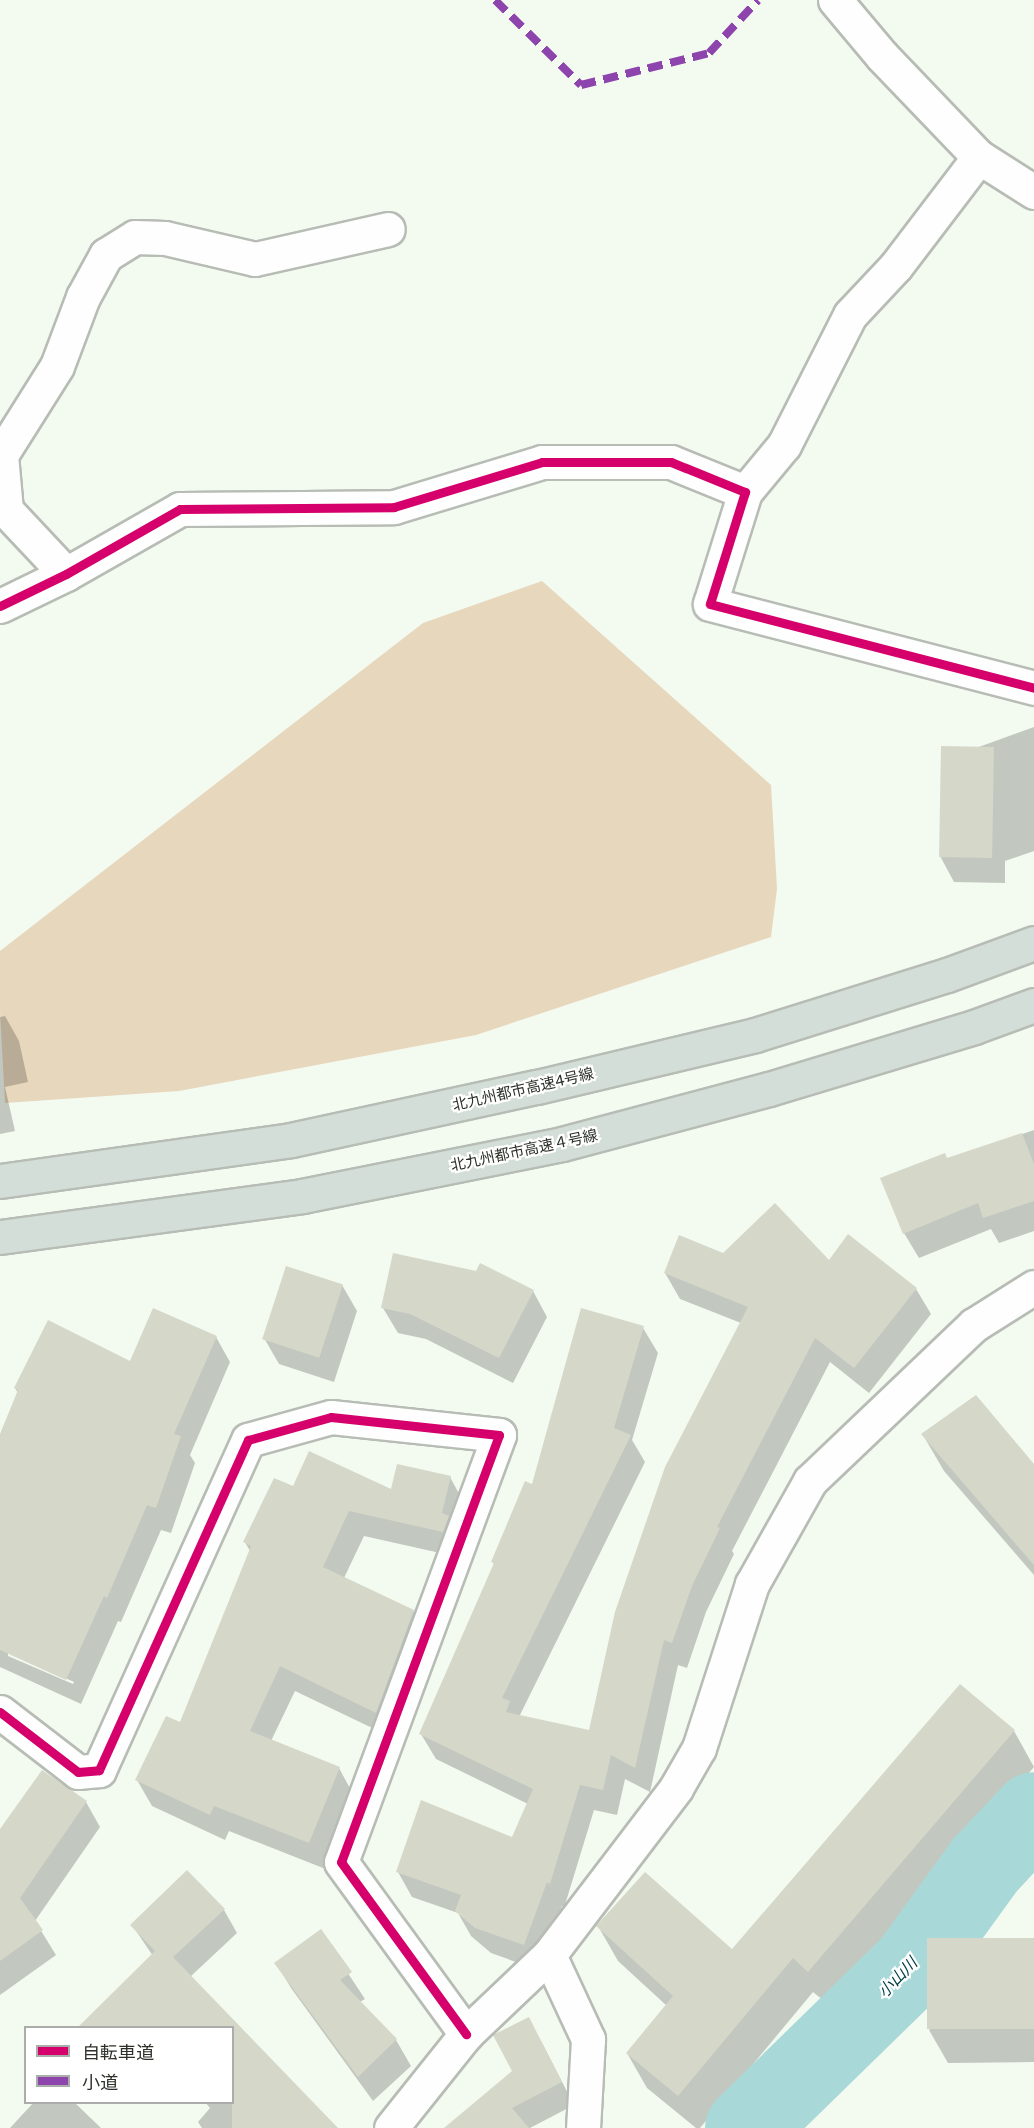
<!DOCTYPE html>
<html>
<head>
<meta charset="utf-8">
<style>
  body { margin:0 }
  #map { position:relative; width:1034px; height:2128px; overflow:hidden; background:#f3faf0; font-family:"Public Sans","Noto Sans JP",sans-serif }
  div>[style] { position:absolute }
  .forest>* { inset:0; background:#e7d7bd }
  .shadow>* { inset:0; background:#0003 }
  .river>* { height:82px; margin:-41px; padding:0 41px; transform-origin:41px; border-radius:41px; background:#a8d8d8 }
  .building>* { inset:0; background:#d5d7c9; transform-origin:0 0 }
  .roads { filter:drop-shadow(2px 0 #b7bcb5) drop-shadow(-2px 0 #b7bcb5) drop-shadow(0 2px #b7bcb5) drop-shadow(0 -2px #b7bcb5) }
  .minor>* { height:33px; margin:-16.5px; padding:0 16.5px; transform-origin:16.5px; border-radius:16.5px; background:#fdfefd }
  .highway>* { height:33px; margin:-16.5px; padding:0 16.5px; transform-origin:16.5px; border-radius:16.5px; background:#d4ded9 }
  .quiet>* { height:8px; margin-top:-4px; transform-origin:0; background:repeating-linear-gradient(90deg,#8e44ad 0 15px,transparent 0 23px) }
  .cycleway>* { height:9px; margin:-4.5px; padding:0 4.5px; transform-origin:4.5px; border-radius:4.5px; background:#d6006c }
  span { translate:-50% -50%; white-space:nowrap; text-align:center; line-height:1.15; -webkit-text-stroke:4.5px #fff; paint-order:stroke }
  .street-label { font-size:15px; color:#2d312a }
  .water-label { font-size:16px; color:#004144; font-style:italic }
  .legend { position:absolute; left:24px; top:2026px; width:210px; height:78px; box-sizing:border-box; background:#fff; border:2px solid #abadaa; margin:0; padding:8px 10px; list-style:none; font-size:18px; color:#2d312a }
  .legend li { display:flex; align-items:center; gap:12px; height:30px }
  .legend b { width:30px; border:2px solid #abadaa }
</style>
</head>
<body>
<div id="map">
  <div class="forest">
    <i style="clip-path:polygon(542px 581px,771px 785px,777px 889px,771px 937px,476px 1035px,179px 1091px,5px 1103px,0 1012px,0 951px,423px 623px)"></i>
  </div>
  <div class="shadow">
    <i style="clip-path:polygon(1034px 727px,1034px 851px,1005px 861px,1005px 883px,954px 882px,940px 856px,976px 748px)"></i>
    <i style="clip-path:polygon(5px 1016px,19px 1041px,28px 1082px,5px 1087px,15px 1131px,0 1134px,0 1017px)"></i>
    <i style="clip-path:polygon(1034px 1130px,1034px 1231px,999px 1243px,991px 1229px,919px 1258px,904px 1233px,947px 1160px)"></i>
    <i style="clip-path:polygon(723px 1255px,829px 1262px,916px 1289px,931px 1314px,869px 1393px,830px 1362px,732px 1551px,734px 1554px,706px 1612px,687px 1668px,678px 1665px,650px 1792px,625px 1779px,617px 1815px,594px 1810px,564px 1908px,562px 1906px,538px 1970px,491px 1953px,471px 1936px,458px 1913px,412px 1897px,398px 1872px,513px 1839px,528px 1804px,436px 1759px,421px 1734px,494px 1565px,493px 1562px,533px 1486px,643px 1328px,658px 1353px,632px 1440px,645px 1462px,519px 1717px,591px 1732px,741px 1323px,680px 1299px,665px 1273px)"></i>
    <i style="clip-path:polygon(342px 1285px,357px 1311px,334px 1382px,279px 1364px,264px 1338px)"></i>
    <i style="clip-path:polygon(533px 1291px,547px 1317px,513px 1383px,426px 1339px,398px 1333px,383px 1308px)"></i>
    <i style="clip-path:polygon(evenodd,216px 1337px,230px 1362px,190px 1455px,195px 1463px,171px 1533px,161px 1530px,121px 1622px,118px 1621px,81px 1704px,0 1667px,0 1439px,18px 1393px,15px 1388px,131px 1363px,216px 1337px,8px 1652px,74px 1682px,73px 1684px,8px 1656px,8px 1652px)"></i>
    <i style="clip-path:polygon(923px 1435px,1034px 1467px,1034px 1575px,944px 1471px)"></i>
    <i style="clip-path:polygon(450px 1477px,464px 1503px,458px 1557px,364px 1536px,344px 1578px,413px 1611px,428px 1636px,391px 1737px,295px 1691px,271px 1741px,339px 1768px,353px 1794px,323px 1868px,229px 1831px,225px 1840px,152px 1806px,137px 1780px,181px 1724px,250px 1551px,245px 1542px,293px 1488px,392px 1491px)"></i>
    <i style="clip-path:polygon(960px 1686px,1014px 1731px,1034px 1767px,829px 2005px,813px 1992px,700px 2128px,696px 2128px,647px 2088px,627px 2053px,667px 2006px,618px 1961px,598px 1926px,732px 1951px)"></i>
    <i style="clip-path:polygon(42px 1772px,86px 1802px,100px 1827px,35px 1921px,56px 1955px,0 1995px,0 1832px)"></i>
    <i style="clip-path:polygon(224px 1910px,237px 1933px,190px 1977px,336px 2128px,202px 2128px,198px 2122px,210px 2108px,205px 2102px,232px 2102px,232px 2028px,153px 1956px,132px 1925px)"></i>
    <i style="clip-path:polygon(320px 1931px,365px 1999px,360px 2002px,396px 2040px,411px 2066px,373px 2101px,291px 1988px,276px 1963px)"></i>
    <i style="clip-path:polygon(1034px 1940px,1034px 2062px,948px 2063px,929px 2030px)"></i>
    <i style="clip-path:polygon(541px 2041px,574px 2105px,530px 2128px,447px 2128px,514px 2072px)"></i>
    <i style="clip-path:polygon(34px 2102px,74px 2102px,101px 2128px,10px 2128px)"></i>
  </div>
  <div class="river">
    <i style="left:746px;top:2128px;width:232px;rotate:-44.3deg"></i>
    <i style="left:912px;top:1966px;width:125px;rotate:-54.1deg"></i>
    <i style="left:985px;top:1865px;width:71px;rotate:-46.7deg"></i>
  </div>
  <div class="building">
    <i style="left:941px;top:746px;width:53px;height:111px;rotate:1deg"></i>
    <i style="clip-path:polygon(1022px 1133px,1034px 1164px,1034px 1201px,983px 1218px,978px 1203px,903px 1234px,880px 1178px,945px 1153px,947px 1158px)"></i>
    <i style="clip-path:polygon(775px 1203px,829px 1260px,848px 1234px,917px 1288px,854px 1368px,815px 1338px,717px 1527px,720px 1528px,692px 1586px,672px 1643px,664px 1640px,635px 1768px,611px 1755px,603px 1790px,580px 1785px,550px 1884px,547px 1882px,524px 1945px,475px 1928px,455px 1911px,461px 1895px,396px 1872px,421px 1800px,512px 1837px,533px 1789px,419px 1734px,494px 1563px,491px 1562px,525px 1481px,532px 1484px,581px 1308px,644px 1326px,614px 1428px,631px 1435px,502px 1698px,510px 1701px,506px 1712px,589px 1730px,615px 1612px,665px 1467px,748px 1307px,664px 1273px,679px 1235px,723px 1253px)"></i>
    <i style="clip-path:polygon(393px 1253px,476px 1271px,480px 1263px,534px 1290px,499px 1358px,410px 1314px,381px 1308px)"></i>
    <i style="left:286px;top:1266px;width:60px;height:77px;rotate:18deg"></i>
    <i style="clip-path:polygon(153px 1308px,217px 1336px,174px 1434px,181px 1436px,156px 1508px,147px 1505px,107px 1598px,104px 1596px,66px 1680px,0 1650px,0 1434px,18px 1390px,14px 1388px,48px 1320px,130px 1361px)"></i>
    <i style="clip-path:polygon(976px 1395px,1034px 1464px,1034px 1565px,921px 1434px)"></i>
    <i style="clip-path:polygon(309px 1451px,391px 1489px,397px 1464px,451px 1476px,442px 1513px,449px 1516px,443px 1532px,349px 1511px,323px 1567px,414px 1610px,376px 1713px,280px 1666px,250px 1731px,340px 1767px,309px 1843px,214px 1806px,210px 1815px,135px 1780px,166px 1716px,180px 1722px,251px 1546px,243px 1542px,274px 1478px,293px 1486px)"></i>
    <i style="clip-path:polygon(960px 1684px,1015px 1730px,808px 1972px,793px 1958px,678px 2096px,626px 2053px,673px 1996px,596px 1926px,645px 1872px,732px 1949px)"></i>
    <i style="clip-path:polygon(42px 1770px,87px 1801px,20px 1898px,43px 1930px,0 1961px,0 1829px)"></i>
    <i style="clip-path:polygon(187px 1870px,225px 1909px,173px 1957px,338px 2128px,232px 2128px,232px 2028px,77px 2028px,155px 1951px,130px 1925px)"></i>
    <i style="clip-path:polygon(321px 1929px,352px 1972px,340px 1980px,397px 2039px,358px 2077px,274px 1963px)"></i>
    <i style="left:1034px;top:1938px;width:91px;height:107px;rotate:90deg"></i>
    <i style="clip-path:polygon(529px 2017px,562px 2082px,512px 2108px,529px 2128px,444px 2128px,512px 2071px,493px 2035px)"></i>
  </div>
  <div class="roads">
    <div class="minor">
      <i style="left:835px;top:0;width:73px;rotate:50deg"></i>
      <i style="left:882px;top:56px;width:140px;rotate:46.2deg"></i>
      <i style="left:979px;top:157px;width:65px;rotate:32.5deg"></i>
      <i style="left:979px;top:157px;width:137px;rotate:127.3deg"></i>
      <i style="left:896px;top:266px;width:67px;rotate:133.2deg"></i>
      <i style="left:850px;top:315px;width:146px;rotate:116.9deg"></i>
      <i style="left:784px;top:445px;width:61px;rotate:129.7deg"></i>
      <i style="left:745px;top:492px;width:117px;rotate:107.4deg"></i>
      <i style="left:710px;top:604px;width:335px;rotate:14.5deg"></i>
      <i style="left:66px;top:574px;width:88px;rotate:-133.2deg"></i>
      <i style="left:6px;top:510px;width:55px;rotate:-95.2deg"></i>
      <i style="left:1px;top:455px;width:105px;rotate:-57.8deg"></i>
      <i style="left:57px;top:366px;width:74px;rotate:-69.4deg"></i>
      <i style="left:83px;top:297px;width:48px;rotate:-61.3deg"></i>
      <i style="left:106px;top:255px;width:34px;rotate:-32deg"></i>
      <i style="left:135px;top:237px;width:30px;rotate:2deg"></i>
      <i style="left:165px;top:238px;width:92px;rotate:13.1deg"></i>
      <i style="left:255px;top:259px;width:136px;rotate:-12.7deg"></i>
      <i style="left:0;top:606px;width:73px;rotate:-25.9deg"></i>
      <i style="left:66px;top:574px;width:131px;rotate:-29.7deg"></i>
      <i style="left:180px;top:509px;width:214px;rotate:-0.5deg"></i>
      <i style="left:394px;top:507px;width:155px;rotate:-16.9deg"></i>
      <i style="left:542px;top:462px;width:129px"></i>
      <i style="left:671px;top:462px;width:80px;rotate:22.1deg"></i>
      <i style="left:0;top:1712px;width:98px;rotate:37.6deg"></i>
      <i style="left:78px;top:1772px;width:21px;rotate:-5deg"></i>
      <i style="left:99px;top:1770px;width:362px;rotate:-65.7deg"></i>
      <i style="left:248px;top:1440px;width:86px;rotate:-15.5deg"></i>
      <i style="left:331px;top:1417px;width:169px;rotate:6.1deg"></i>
      <i style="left:499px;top:1435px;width:455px;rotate:110.3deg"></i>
      <i style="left:341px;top:1862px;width:213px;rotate:54deg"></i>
      <i style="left:549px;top:1955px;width:93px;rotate:65.1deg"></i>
      <i style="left:588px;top:2039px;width:89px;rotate:93.2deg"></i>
      <i style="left:391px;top:2128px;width:120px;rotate:-51.4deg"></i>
      <i style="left:466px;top:2034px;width:115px;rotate:-43.6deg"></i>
      <i style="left:549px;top:1955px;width:210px;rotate:-52.7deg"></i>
      <i style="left:676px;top:1788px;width:46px;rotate:-60.1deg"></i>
      <i style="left:699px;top:1748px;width:172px;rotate:-72.1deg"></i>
      <i style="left:752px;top:1584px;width:118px;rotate:-60.6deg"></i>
      <i style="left:810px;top:1481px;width:226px;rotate:-43.6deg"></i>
      <i style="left:974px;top:1325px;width:71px;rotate:-32.3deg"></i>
    </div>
    <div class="highway">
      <i style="left:0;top:1181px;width:294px;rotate:-8deg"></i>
      <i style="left:291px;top:1140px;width:252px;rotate:-12.2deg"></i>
      <i style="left:537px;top:1087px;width:224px;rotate:-13.4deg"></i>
      <i style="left:755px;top:1035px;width:201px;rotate:-17.4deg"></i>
      <i style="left:947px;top:975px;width:93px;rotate:-20.2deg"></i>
      <i style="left:0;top:1237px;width:305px;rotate:-7.7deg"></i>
      <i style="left:302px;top:1196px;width:265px;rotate:-11.3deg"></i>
      <i style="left:562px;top:1144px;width:214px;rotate:-14.9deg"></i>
      <i style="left:769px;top:1089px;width:214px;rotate:-16.8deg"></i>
      <i style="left:974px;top:1027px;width:64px;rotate:-20.1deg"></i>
    </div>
  </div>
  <div class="quiet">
    <i style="left:495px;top:0;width:121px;rotate:44.7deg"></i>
    <i style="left:581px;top:85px;width:132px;rotate:-14deg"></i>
    <i style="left:709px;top:53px;width:72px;rotate:-47.2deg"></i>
  </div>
  <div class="cycleway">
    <i style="left:0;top:606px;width:73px;rotate:-25.9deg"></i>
    <i style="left:66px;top:574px;width:131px;rotate:-29.7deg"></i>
    <i style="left:180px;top:509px;width:214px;rotate:-0.5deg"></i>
    <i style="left:394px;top:507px;width:155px;rotate:-16.9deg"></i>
    <i style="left:542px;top:462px;width:129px"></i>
    <i style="left:671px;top:462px;width:80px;rotate:22.1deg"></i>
    <i style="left:745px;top:492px;width:117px;rotate:107.4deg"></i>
    <i style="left:710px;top:604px;width:335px;rotate:14.5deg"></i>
    <i style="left:0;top:1712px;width:98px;rotate:37.6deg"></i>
    <i style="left:78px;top:1772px;width:21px;rotate:-5deg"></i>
    <i style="left:99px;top:1770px;width:362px;rotate:-65.7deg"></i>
    <i style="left:248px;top:1440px;width:86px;rotate:-15.5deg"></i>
    <i style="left:331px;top:1417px;width:169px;rotate:6.1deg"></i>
    <i style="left:499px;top:1435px;width:455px;rotate:110.3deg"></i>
    <i style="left:341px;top:1862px;width:213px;rotate:54deg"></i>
  </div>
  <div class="street-label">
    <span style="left:523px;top:1089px;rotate:-13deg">北九州都市高速4号線</span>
    <span style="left:524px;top:1150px;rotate:-12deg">北九州都市高速４号線</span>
  </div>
  <div class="water-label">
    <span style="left:898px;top:1978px;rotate:-46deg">小山川</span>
  </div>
  <ul class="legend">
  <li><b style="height:8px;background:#d6006c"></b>自転車道</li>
  <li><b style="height:8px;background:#8e44ad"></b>小道</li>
  </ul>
</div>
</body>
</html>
